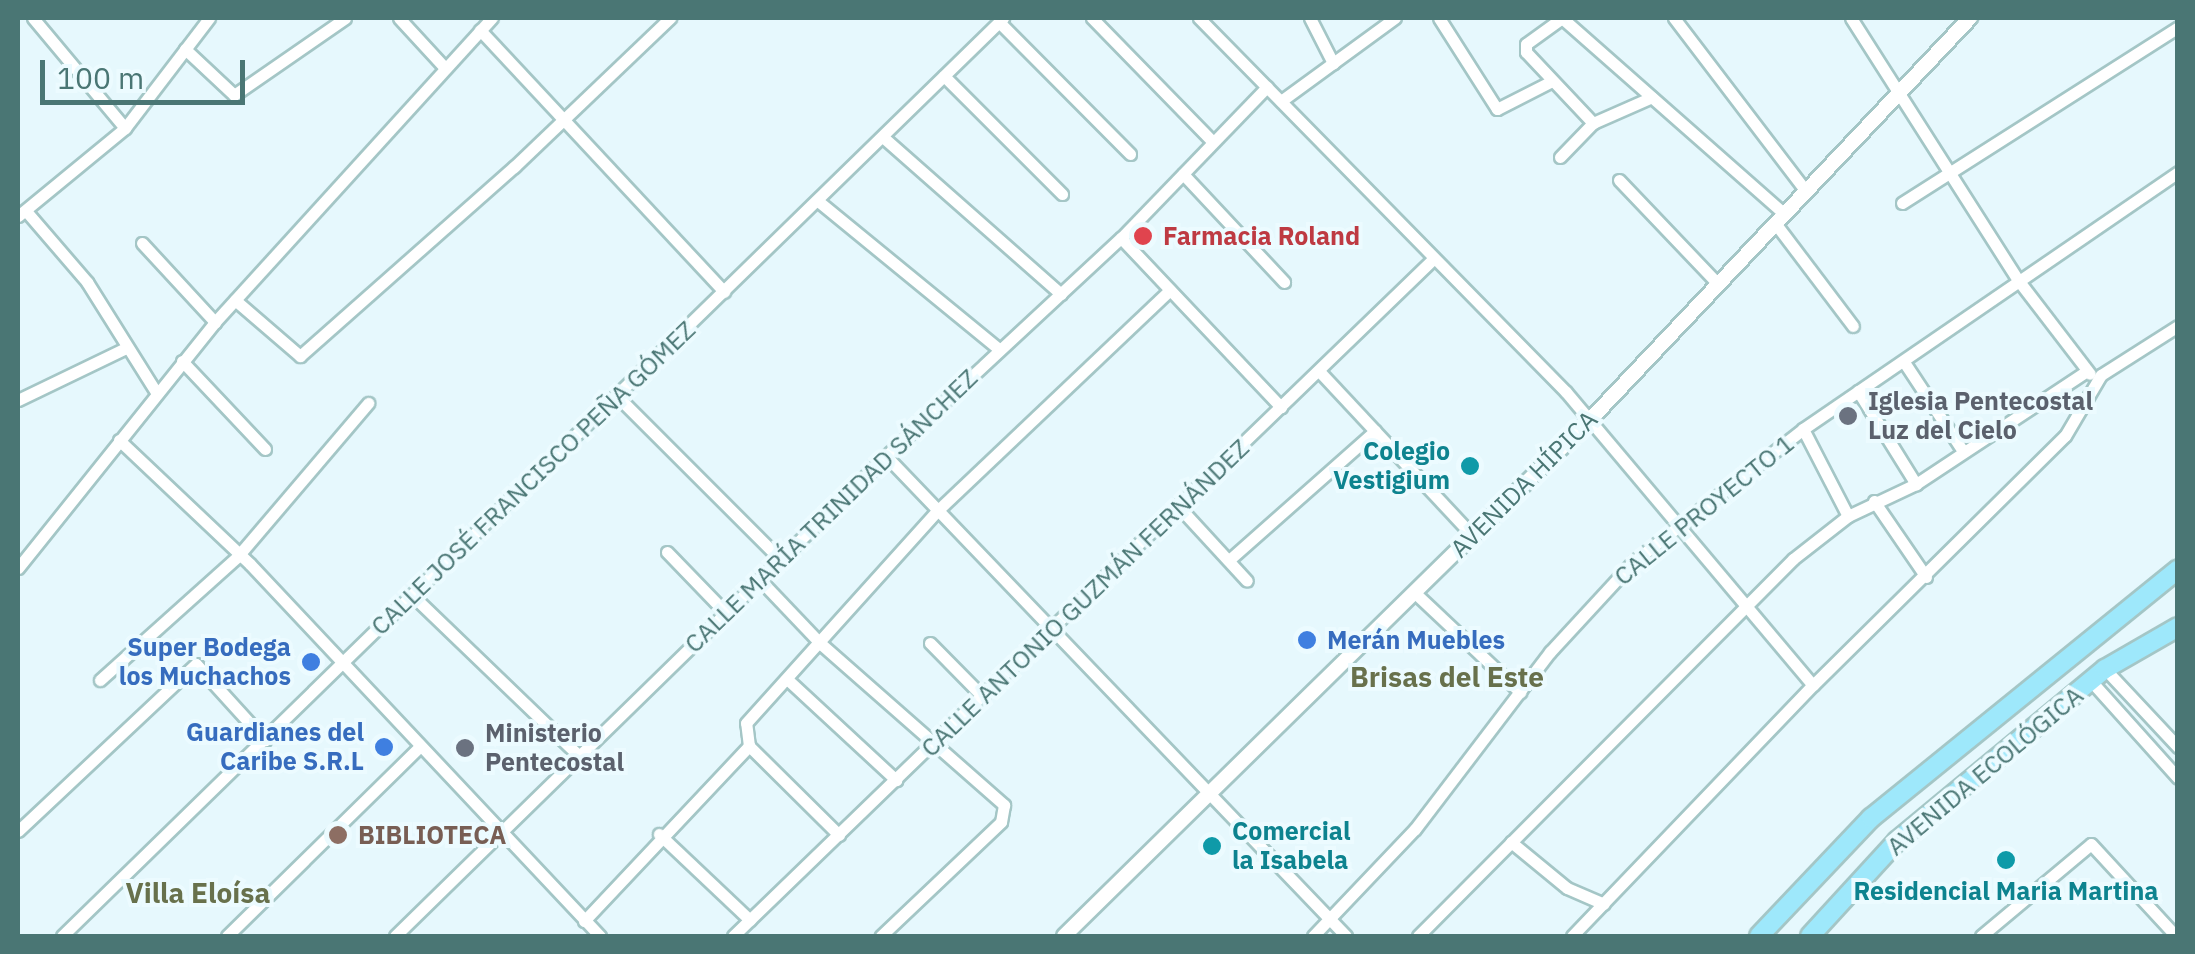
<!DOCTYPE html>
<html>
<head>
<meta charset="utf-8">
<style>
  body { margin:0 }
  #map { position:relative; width:2195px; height:954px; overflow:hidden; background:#e6f8fd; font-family:"IBM Plex Sans",sans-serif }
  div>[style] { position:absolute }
  .roads { filter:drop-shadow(2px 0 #a4c6c6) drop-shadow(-2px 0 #a4c6c6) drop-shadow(0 2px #a4c6c6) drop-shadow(0 -2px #a4c6c6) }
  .minor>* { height:11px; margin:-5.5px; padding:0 5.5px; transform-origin:5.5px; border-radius:5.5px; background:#fff }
  .tertiary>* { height:14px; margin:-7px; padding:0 7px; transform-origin:7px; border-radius:7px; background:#fff }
  .primary>* { height:18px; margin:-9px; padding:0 9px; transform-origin:9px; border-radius:9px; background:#9ee8fb }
  .dots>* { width:28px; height:28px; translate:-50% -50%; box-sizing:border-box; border:5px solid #ecfbff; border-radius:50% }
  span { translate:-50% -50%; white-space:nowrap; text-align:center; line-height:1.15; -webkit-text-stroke:8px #ecfbff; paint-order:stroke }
  .health-label { font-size:25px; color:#be3a42; font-weight:700 }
  .left { translate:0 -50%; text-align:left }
  .worship-label { font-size:25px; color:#5b616d; font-weight:700 }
  .culture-label { font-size:25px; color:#0d838f; font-weight:700 }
  .right { translate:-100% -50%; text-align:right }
  .street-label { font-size:25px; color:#4a7674 }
  .shop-label { font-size:25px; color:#366cbe; font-weight:700 }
  .education-label { font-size:25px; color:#785e54; font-weight:700 }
  .neighbourhood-label { font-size:28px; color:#68714c; font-weight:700 }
  .frame { position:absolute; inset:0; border:20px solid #4a7674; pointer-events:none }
  .scale { position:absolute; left:40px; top:60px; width:205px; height:45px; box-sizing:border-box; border:5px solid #4a7674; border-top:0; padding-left:12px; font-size:30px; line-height:35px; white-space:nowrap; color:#4a7674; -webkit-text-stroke:8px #ecfbff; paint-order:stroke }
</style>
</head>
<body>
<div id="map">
  <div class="roads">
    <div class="minor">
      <i style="left:33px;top:18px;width:143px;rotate:50.1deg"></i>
      <i style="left:399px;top:18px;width:68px;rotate:47.4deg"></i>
      <i style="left:1092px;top:18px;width:172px;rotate:45.7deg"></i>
      <i style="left:1199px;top:18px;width:524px;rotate:45.54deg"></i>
      <i style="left:1566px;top:392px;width:383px;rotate:49.9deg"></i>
      <i style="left:1310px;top:18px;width:51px;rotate:62.9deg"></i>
      <i style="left:1439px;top:18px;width:108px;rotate:57.5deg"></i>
      <i style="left:1497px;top:109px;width:62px;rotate:-27deg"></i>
      <i style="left:1562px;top:18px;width:296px;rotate:41.4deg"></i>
      <i style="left:1562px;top:18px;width:44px;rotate:144.2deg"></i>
      <i style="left:1526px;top:44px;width:8px;rotate:90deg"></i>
      <i style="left:1526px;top:52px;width:98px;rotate:46.7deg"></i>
      <i style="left:1593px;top:123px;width:64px;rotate:-23.8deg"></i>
      <i style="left:1674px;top:18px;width:218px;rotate:52.7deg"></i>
      <i style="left:1851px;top:18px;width:311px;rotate:57.5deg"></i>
      <i style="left:2018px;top:280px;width:118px;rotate:52.5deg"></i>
      <i style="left:999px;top:22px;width:186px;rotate:45.2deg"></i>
      <i style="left:480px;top:30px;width:358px;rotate:47deg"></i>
      <i style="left:185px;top:49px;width:67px;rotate:43.2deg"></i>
      <i style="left:234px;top:95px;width:135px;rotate:-34.7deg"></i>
      <i style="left:944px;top:76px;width:167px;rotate:45deg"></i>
      <i style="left:1281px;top:101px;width:141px;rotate:-36.1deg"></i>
      <i style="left:884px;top:138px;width:236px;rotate:41.4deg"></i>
      <i style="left:1560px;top:157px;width:47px;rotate:-45.9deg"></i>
      <i style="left:1183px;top:174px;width:148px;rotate:46.9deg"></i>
      <i style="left:1619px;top:180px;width:144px;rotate:46.4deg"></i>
      <i style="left:818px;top:201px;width:234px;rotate:39.3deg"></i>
      <i style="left:1902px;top:203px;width:327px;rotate:-32.5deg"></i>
      <i style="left:26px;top:211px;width:94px;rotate:49.3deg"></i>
      <i style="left:87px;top:282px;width:130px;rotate:57.9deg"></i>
      <i style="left:18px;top:216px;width:139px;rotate:-39.4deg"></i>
      <i style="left:125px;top:128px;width:138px;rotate:-52.6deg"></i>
      <i style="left:1775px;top:223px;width:129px;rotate:52.9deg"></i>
      <i style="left:1121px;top:238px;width:233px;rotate:46.6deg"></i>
      <i style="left:142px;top:243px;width:108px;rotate:47.3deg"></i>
      <i style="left:235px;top:300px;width:86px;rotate:40.7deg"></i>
      <i style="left:300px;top:356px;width:286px;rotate:-41.5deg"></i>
      <i style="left:514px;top:167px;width:216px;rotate:-43.7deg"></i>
      <i style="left:182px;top:361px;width:121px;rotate:46.7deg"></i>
      <i style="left:1904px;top:362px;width:107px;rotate:56.5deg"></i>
      <i style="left:1319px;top:371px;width:224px;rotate:47deg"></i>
      <i style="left:1858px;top:391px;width:110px;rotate:58.1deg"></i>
      <i style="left:617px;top:396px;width:231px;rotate:45deg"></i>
      <i style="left:18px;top:400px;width:118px;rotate:-25.7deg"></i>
      <i style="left:1803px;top:429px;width:98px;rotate:62.7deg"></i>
      <i style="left:119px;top:440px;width:180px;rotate:43.4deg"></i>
      <i style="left:250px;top:564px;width:511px;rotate:46.75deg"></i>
      <i style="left:886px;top:456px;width:665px;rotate:46.22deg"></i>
      <i style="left:1874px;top:501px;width:92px;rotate:55.6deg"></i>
      <i style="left:1179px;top:507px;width:100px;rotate:47.4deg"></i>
      <i style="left:667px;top:552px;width:85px;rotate:46deg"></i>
      <i style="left:1229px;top:560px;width:195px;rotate:-41.5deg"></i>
      <i style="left:18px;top:568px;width:315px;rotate:-51.3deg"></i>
      <i style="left:215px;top:322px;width:411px;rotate:-47.7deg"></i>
      <i style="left:760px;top:580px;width:88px;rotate:46.4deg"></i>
      <i style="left:821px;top:644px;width:244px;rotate:41.3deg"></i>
      <i style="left:1004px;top:805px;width:17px;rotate:100deg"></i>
      <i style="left:1001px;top:822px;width:166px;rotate:136.5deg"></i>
      <i style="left:1414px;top:592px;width:146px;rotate:43.3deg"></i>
      <i style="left:412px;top:595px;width:231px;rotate:43.9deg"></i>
      <i style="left:930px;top:643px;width:76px;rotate:45.5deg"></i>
      <i style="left:2105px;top:669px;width:107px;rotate:46.9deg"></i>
      <i style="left:787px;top:679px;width:149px;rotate:42.8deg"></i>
      <i style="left:100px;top:680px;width:186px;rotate:-41.9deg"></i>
      <i style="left:238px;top:556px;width:201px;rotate:-49.6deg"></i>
      <i style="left:2091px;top:681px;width:130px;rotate:48.1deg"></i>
      <i style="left:18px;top:831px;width:244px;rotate:-43.2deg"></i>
      <i style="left:196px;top:664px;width:103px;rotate:47.8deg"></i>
      <i style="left:659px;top:834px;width:125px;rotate:43.4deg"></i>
      <i style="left:839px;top:835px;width:127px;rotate:-135.3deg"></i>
      <i style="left:749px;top:746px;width:23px;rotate:-97deg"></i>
      <i style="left:746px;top:723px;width:285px;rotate:-48deg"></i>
      <i style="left:937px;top:511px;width:321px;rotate:-43.5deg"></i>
      <i style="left:1511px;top:842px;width:72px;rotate:39.4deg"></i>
      <i style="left:1567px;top:888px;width:40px;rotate:23.4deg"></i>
      <i style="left:584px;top:921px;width:241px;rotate:-46.7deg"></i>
      <i style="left:62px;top:936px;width:1315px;rotate:-44.29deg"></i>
      <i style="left:227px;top:936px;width:268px;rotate:-44.5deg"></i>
      <i style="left:395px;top:936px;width:687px;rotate:-44.35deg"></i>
      <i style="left:886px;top:456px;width:321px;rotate:-42.9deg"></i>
      <i style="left:1121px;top:238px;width:210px;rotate:-46deg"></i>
      <i style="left:733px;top:936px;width:975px;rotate:-44.04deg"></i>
      <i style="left:1313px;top:936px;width:148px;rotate:-46.4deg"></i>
      <i style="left:1415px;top:829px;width:223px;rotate:-52.7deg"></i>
      <i style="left:1550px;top:652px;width:122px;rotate:-47.3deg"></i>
      <i style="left:1633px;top:562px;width:216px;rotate:-38deg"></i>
      <i style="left:1803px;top:429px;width:455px;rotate:-34.4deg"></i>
      <i style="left:1418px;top:936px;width:532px;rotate:-45.15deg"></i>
      <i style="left:1793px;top:559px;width:70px;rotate:-38deg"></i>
      <i style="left:1848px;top:516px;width:75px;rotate:-25.2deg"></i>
      <i style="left:1916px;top:484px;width:201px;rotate:-33.5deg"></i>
      <i style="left:1572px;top:936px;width:348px;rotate:-46.2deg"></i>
      <i style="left:1813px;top:685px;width:354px;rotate:-44.7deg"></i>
      <i style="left:2065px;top:436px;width:71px;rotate:-59.5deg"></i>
      <i style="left:2101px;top:375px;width:91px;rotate:-32.5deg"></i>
      <i style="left:1981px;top:936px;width:143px;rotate:-39.9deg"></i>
      <i style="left:2091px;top:844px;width:125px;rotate:47.3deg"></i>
    </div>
    <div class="tertiary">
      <i style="left:1064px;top:936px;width:735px;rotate:-44.45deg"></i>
      <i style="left:1589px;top:421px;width:555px;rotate:-46.61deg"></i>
    </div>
    <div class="primary">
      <i style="left:1759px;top:936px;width:163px;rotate:-46.5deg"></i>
      <i style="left:1871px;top:818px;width:395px;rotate:-39deg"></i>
      <i style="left:1810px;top:936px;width:129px;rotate:-47.5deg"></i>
      <i style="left:1897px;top:841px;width:270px;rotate:-39.6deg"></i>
      <i style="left:2105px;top:669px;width:84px;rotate:-29.9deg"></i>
    </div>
  </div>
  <div class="dots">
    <i style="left:1143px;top:236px;background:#e0444e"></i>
    <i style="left:1848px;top:416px;background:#6b7280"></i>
    <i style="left:1470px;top:466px;background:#0f9aa8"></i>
    <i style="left:1307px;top:640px;background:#3f7fe0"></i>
    <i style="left:311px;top:662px;background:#3f7fe0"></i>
    <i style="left:384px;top:747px;background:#3f7fe0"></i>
    <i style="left:465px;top:748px;background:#6b7280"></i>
    <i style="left:338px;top:835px;background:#8d6e63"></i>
    <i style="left:1212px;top:846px;background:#0f9aa8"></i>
    <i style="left:2006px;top:860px;background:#0f9aa8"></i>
  </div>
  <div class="health-label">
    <span class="left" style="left:1163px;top:236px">Farmacia Roland</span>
  </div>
  <div class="worship-label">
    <span class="left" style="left:1868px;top:416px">Iglesia Pentecostal<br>Luz del Cielo</span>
    <span class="left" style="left:485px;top:748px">Ministerio<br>Pentecostal</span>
  </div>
  <div class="culture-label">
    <span class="right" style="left:1450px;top:466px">Colegio<br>Vestigium</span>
    <span class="left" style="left:1232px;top:846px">Comercial<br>la Isabela</span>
    <span style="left:2006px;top:891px">Residencial Maria Martina</span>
  </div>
  <div class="street-label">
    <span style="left:533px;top:478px;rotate:-44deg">CALLE JOSÉ FRANCISCO PEÑA GÓMEZ</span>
    <span style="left:1524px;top:484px;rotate:-45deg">AVENIDA HÍPICA</span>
    <span style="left:1704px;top:510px;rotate:-39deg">CALLE PROYECTO 1</span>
    <span style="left:831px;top:511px;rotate:-44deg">CALLE MARÍA TRINIDAD SÁNCHEZ</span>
    <span style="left:1085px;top:598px;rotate:-44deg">CALLE ANTONIO GUZMÁN FERNÁNDEZ</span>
    <span style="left:1985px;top:771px;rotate:-40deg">AVENIDA ECOLÓGICA</span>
  </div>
  <div class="shop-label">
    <span class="left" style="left:1327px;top:640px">Merán Muebles</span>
    <span class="right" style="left:291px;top:662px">Super Bodega<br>los Muchachos</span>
    <span class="right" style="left:364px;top:747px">Guardianes del<br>Caribe S.R.L</span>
  </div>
  <div class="education-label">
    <span class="left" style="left:358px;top:835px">BIBLIOTECA</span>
  </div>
  <div class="neighbourhood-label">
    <span style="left:1447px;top:677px">Brisas del Este</span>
    <span style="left:198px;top:893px">Villa Eloísa</span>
  </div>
  <div class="frame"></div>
  <div class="scale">100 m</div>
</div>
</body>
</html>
